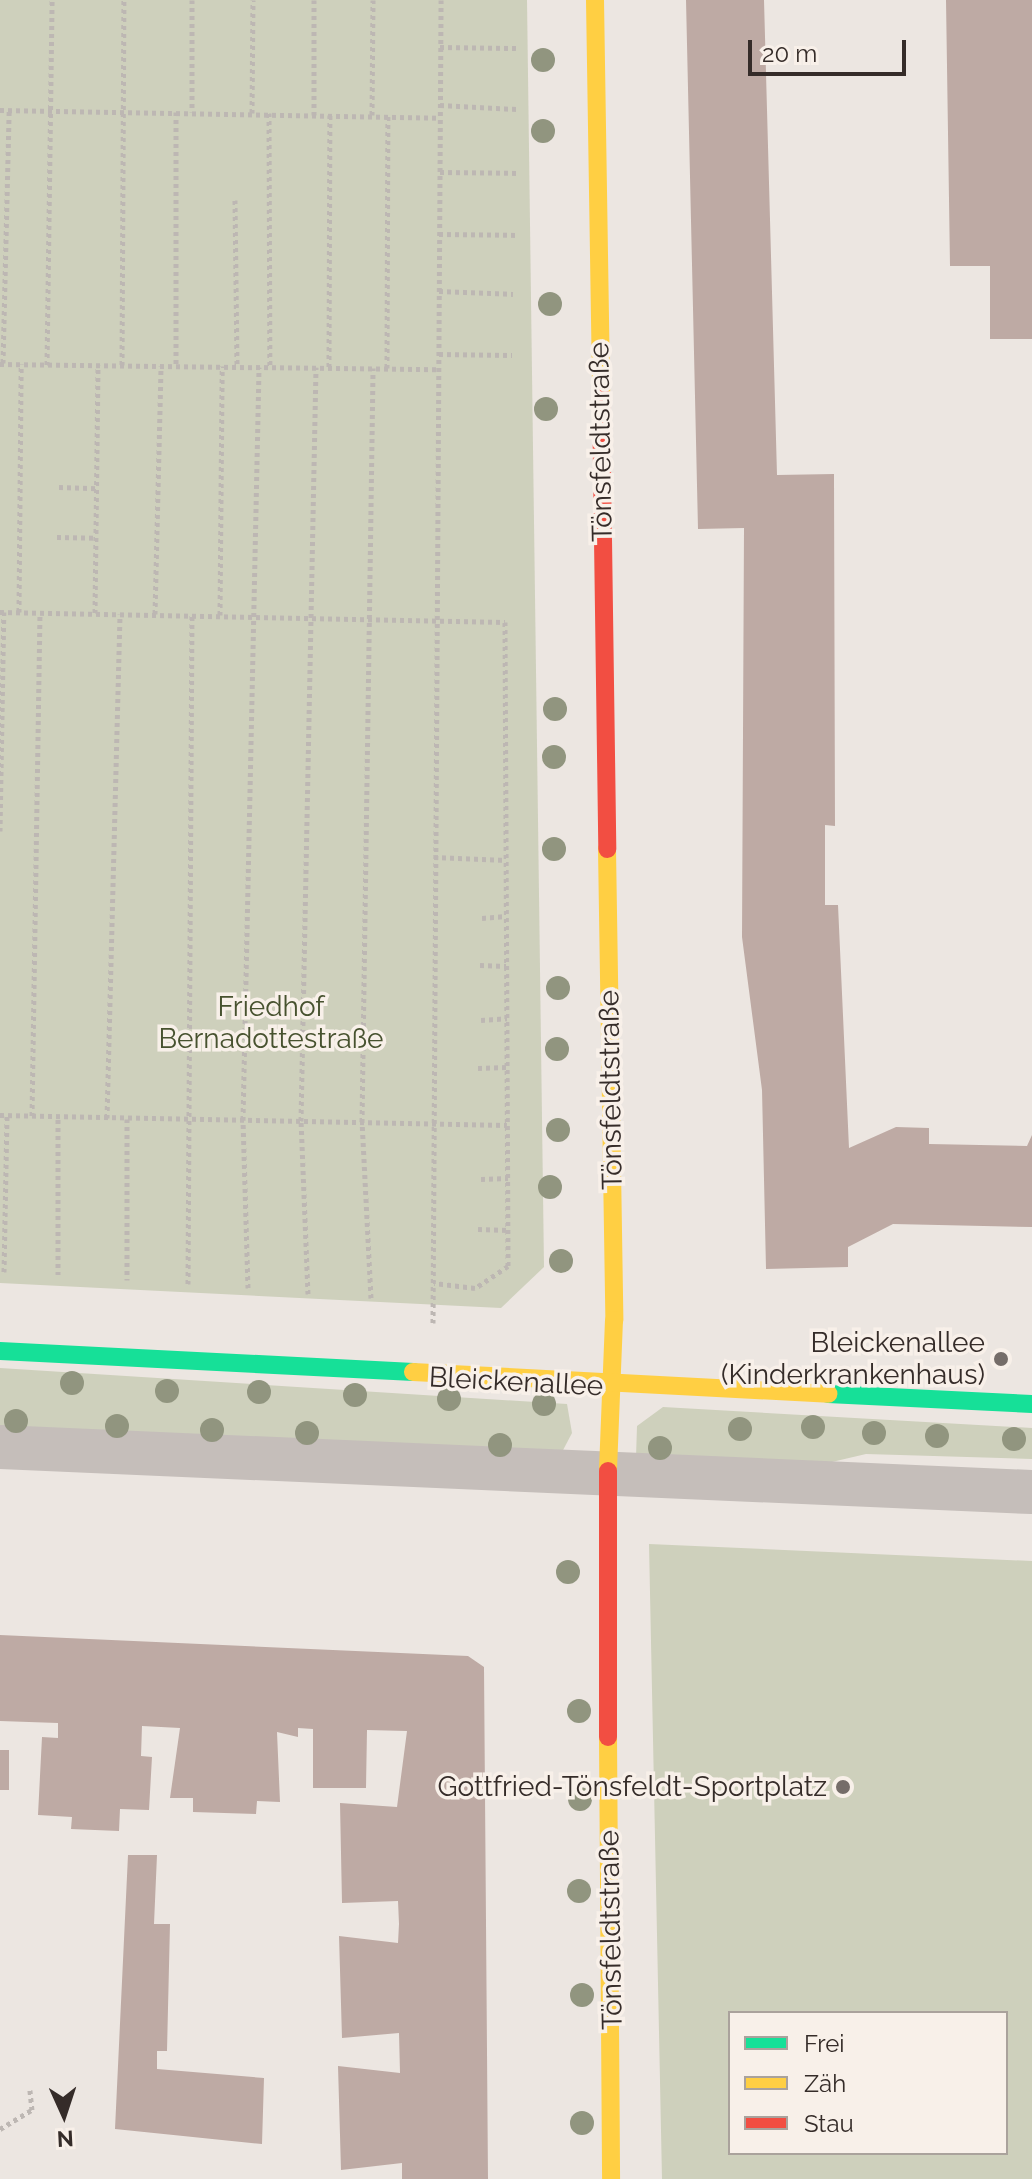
<!DOCTYPE html>
<html>
<head>
<meta charset="utf-8">
<style>
  body { margin:0 }
  #map { position:relative; width:1032px; height:2179px; overflow:hidden; background:#ece6e1; font-family:Raleway,sans-serif }
  div>[style] { position:absolute }
  .green>* { inset:0; background:#ced0bc }
  .building>* { inset:0; background:#beaaa4; transform-origin:0 0 }
  .path>* { height:5px; margin-top:-2.5px; transform-origin:0; background:repeating-linear-gradient(90deg,#bdb7b3 0 4px,transparent 0 8px) }
  .street>* { height:44px; margin:-22px; padding:0 22px; transform-origin:22px; border-radius:22px; background:#c5beba }
  .fast>* { height:18px; margin:-9px; padding:0 9px; transform-origin:9px; border-radius:9px; background:#16e098 }
  .slow>* { height:18px; margin:-9px; padding:0 9px; transform-origin:9px; border-radius:9px; background:#ffcf43 }
  .jam>* { height:18px; margin:-9px; padding:0 9px; transform-origin:9px; border-radius:9px; background:#f24e42 }
  .trees>* { width:24px; height:24px; margin:-12px; border-radius:50%; background:#91957f }
  .dots>* { width:22px; height:22px; translate:-50% -50%; box-sizing:border-box; border:4px solid #f8f0e9; border-radius:50% }
  span { translate:-50% -50%; white-space:nowrap; text-align:center; line-height:1.15; -webkit-text-stroke:7px #f8f0e9; paint-order:stroke }
  .street-label { font-size:28px; color:#352c29 }
  .park-label { font-size:28px; color:#47522f }
  .poi-label { font-size:28px; color:#352c29 }
  .right { translate:-100% -50%; text-align:right }
  .legend { position:absolute; left:728px; top:2011px; width:280px; height:144px; box-sizing:border-box; background:#f8f0e9; border:2px solid #aaa29c; margin:0; padding:10px 14px; list-style:none; font-size:24px; color:#352c29 }
  .legend li { display:flex; align-items:center; gap:16px; height:40px }
  .legend b { width:40px; border:2px solid #aaa29c }
  .north { position:absolute; left:24px; top:2075px; width:80px; height:80px; -webkit-text-stroke:6px #f8f0e9; paint-order:stroke; rotate:177deg; font-size:22px; font-weight:700; line-height:32px; text-align:center; color:#352c29 }
  .north::after { content:''; display:block; margin:auto; width:28px; height:36px; background:#352c29; clip-path:polygon(50% 0,100% 100%,50% 72%,0 100%) }
  .scale { position:absolute; left:748px; top:40px; width:158px; height:36px; box-sizing:border-box; border:4px solid #352c29; border-top:0; padding-left:10px; font-size:24px; line-height:28px; white-space:nowrap; color:#352c29; -webkit-text-stroke:6px #f8f0e9; paint-order:stroke }
</style>
</head>
<body>
<div id="map">
  <div class="green">
    <i style="clip-path:polygon(0 0,527px 0,544px 1267px,501px 1308px,0 1283px)"></i>
    <i style="clip-path:polygon(0 1368px,567px 1404px,572px 1433px,561px 1454px,0 1430px)"></i>
    <i style="clip-path:polygon(663px 1407px,1032px 1428px,1032px 1459px,866px 1454px,819px 1465px,636px 1457px,637px 1426px)"></i>
    <i style="clip-path:polygon(evenodd,649px 1544px,1032px 1561px,1032px 2179px,662px 2179px,649px 1544px,730px 2013px,1006px 2013px,1006px 2153px,730px 2153px,730px 2013px)"></i>
  </div>
  <div class="building">
    <i style="clip-path:polygon(686px 0,764px 0,777px 475px,834px 474px,835px 826px,825px 825px,825px 905px,838px 905px,849px 1148px,896px 1127px,929px 1128px,929px 1144px,1027px 1146px,1032px 1135px,1032px 1227px,893px 1224px,848px 1247px,848px 1267px,766px 1269px,762px 1090px,742px 937px,744px 528px,698px 529px)"></i>
    <i style="clip-path:polygon(946px 0,1032px 0,1032px 339px,990px 339px,990px 266px,950px 266px)"></i>
    <i style="clip-path:polygon(0 1635px,468px 1656px,484px 1667px,488px 2179px,402px 2179px,402px 2163px,341px 2170px,338px 2066px,400px 2073px,399px 2033px,342px 2038px,339px 1936px,398px 1943px,399px 1924px,398px 1901px,342px 1903px,340px 1803px,397px 1807px,407px 1731px,367px 1730px,366px 1788px,313px 1788px,313px 1729px,298px 1728px,298px 1737px,277px 1732px,280px 1802px,257px 1801px,256px 1814px,193px 1812px,193px 1798px,170px 1798px,180px 1728px,142px 1726px,141px 1756px,152px 1757px,149px 1810px,120px 1809px,119px 1831px,71px 1829px,72px 1817px,38px 1815px,42px 1737px,58px 1738px,58px 1723px,0 1721px)"></i>
    <i style="left:0;top:1750px;width:9px;height:40px"></i>
    <i style="clip-path:polygon(128px 1855px,157px 1855px,154px 1924px,170px 1924px,167px 2051px,157px 2051px,157px 2069px,264px 2078px,262px 2144px,115px 2129px)"></i>
  </div>
  <div class="path">
    <i style="left:192px;top:0;width:112px;rotate:90deg"></i>
    <i style="left:314px;top:0;width:115px;rotate:90deg"></i>
    <i style="left:440px;top:47px;width:76px;rotate:0.8deg"></i>
    <i style="left:440px;top:105px;width:77px;rotate:3deg"></i>
    <i style="left:0;top:110px;width:440px;rotate:1deg"></i>
    <i style="left:176px;top:112px;width:254px;rotate:90deg"></i>
    <i style="left:252px;top:113px;width:113px;rotate:-89.5deg"></i>
    <i style="left:269px;top:113px;width:254px;rotate:89.8deg"></i>
    <i style="left:372px;top:115px;width:115px;rotate:-89.5deg"></i>
    <i style="left:440px;top:172px;width:77px;rotate:0.7deg"></i>
    <i style="left:235px;top:200px;width:167px;rotate:89.3deg"></i>
    <i style="left:439px;top:234px;width:77px;rotate:0.7deg"></i>
    <i style="left:439px;top:291px;width:74px;rotate:2.3deg"></i>
    <i style="left:439px;top:354px;width:73px;rotate:0.8deg"></i>
    <i style="left:3px;top:363px;width:253px;rotate:-88.6deg"></i>
    <i style="left:0;top:364px;width:438px;rotate:0.7deg"></i>
    <i style="left:47px;top:365px;width:365px;rotate:-89.2deg"></i>
    <i style="left:122px;top:365px;width:365px;rotate:-89.7deg"></i>
    <i style="left:329px;top:367px;width:252px;rotate:-89.8deg"></i>
    <i style="left:387px;top:368px;width:253px;rotate:-89.8deg"></i>
    <i style="left:59px;top:487px;width:38px;rotate:2deg"></i>
    <i style="left:57px;top:537px;width:39px;rotate:1deg"></i>
    <i style="left:0;top:612px;width:505px;rotate:1.13deg"></i>
    <i style="left:505px;top:622px;width:644px;rotate:89.73deg"></i>
    <i style="left:508px;top:1266px;width:40px;rotate:146deg"></i>
    <i style="left:475px;top:1288px;width:41px;rotate:-173deg"></i>
    <i style="left:19px;top:612px;width:248px;rotate:-89.5deg"></i>
    <i style="left:95px;top:613px;width:248px;rotate:-89.3deg"></i>
    <i style="left:155px;top:614px;width:248px;rotate:-88.6deg"></i>
    <i style="left:220px;top:615px;width:249px;rotate:-89.5deg"></i>
    <i style="left:0;top:831px;width:219px;rotate:-89deg"></i>
    <i style="left:434px;top:857px;width:72px;rotate:2.4deg"></i>
    <i style="left:482px;top:918px;width:24px;rotate:-5deg"></i>
    <i style="left:480px;top:965px;width:26px;rotate:2deg"></i>
    <i style="left:481px;top:1020px;width:26px;rotate:-4deg"></i>
    <i style="left:478px;top:1068px;width:29px;rotate:-2deg"></i>
    <i style="left:0;top:1115px;width:507px;rotate:1.13deg"></i>
    <i style="left:32px;top:1116px;width:503px;rotate:-89.09deg"></i>
    <i style="left:107px;top:1118px;width:504px;rotate:-88.52deg"></i>
    <i style="left:127px;top:1119px;width:161px;rotate:90deg"></i>
    <i style="left:481px;top:1179px;width:27px;rotate:-2deg"></i>
    <i style="left:478px;top:1229px;width:30px;rotate:2deg"></i>
    <i style="left:4px;top:1272px;width:156px;rotate:-88.9deg"></i>
    <i style="left:58px;top:1275px;width:159px;rotate:-90deg"></i>
    <i style="left:188px;top:1284px;width:669px;rotate:-89.66deg"></i>
    <i style="left:248px;top:1288px;width:168px;rotate:-91.7deg"></i>
    <i style="left:243px;top:1120px;width:753px;rotate:-88.78deg"></i>
    <i style="left:308px;top:1294px;width:173px;rotate:-92.3deg"></i>
    <i style="left:301px;top:1121px;width:754px;rotate:-88.86deg"></i>
    <i style="left:371px;top:1298px;width:176px;rotate:-92.9deg"></i>
    <i style="left:362px;top:1122px;width:754px;rotate:-89.16deg"></i>
    <i style="left:433px;top:1323px;width:1323px;rotate:-89.65deg"></i>
    <i style="left:0;top:2129px;width:37px;rotate:-31deg"></i>
    <i style="left:32px;top:2110px;width:20px;rotate:-96deg"></i>
  </div>
  <div class="street">
    <i style="left:0;top:1447px;width:1033px;rotate:2.5deg"></i>
  </div>
  <div class="fast">
    <i style="left:0;top:1351px;width:414px;rotate:2.9deg"></i>
    <i style="left:828px;top:1394px;width:204px;rotate:2.8deg"></i>
  </div>
  <div class="slow">
    <i style="left:595px;top:0;width:396px;rotate:89.1deg"></i>
    <i style="left:607px;top:849px;width:471px;rotate:89.1deg"></i>
    <i style="left:614px;top:1320px;width:151px;rotate:92.3deg"></i>
    <i style="left:413px;top:1372px;width:416px;rotate:3deg"></i>
    <i style="left:608px;top:1737px;width:442px;rotate:89.6deg"></i>
  </div>
  <div class="jam">
    <i style="left:601px;top:396px;width:453px;rotate:89.2deg"></i>
    <i style="left:608px;top:1737px;width:266px;rotate:-90deg"></i>
  </div>
  <div class="trees">
    <i style="left:543px;top:60px"></i>
    <i style="left:543px;top:131px"></i>
    <i style="left:550px;top:304px"></i>
    <i style="left:546px;top:409px"></i>
    <i style="left:555px;top:709px"></i>
    <i style="left:554px;top:757px"></i>
    <i style="left:554px;top:849px"></i>
    <i style="left:558px;top:988px"></i>
    <i style="left:557px;top:1049px"></i>
    <i style="left:558px;top:1130px"></i>
    <i style="left:550px;top:1187px"></i>
    <i style="left:561px;top:1261px"></i>
    <i style="left:72px;top:1383px"></i>
    <i style="left:167px;top:1391px"></i>
    <i style="left:259px;top:1392px"></i>
    <i style="left:355px;top:1395px"></i>
    <i style="left:449px;top:1399px"></i>
    <i style="left:544px;top:1404px"></i>
    <i style="left:16px;top:1421px"></i>
    <i style="left:117px;top:1426px"></i>
    <i style="left:813px;top:1427px"></i>
    <i style="left:740px;top:1429px"></i>
    <i style="left:212px;top:1430px"></i>
    <i style="left:307px;top:1433px"></i>
    <i style="left:874px;top:1433px"></i>
    <i style="left:937px;top:1436px"></i>
    <i style="left:1014px;top:1439px"></i>
    <i style="left:500px;top:1445px"></i>
    <i style="left:660px;top:1448px"></i>
    <i style="left:568px;top:1572px"></i>
    <i style="left:579px;top:1711px"></i>
    <i style="left:580px;top:1799px"></i>
    <i style="left:579px;top:1891px"></i>
    <i style="left:582px;top:1995px"></i>
    <i style="left:582px;top:2123px"></i>
  </div>
  <div class="dots">
    <i style="left:1001px;top:1359px;background:#756d69"></i>
    <i style="left:843px;top:1787px;background:#756d69"></i>
  </div>
  <div class="street-label">
    <span style="left:601px;top:442px;rotate:-91deg">Tönsfeldtstraße</span>
    <span style="left:611px;top:1090px;rotate:-91deg">Tönsfeldtstraße</span>
    <span style="left:516px;top:1382px;rotate:3deg">Bleickenallee</span>
    <span style="left:611px;top:1930px;rotate:-91deg">Tönsfeldtstraße</span>
  </div>
  <div class="park-label">
    <span style="left:271px;top:1023px">Friedhof<br>Bernadottestraße</span>
  </div>
  <div class="poi-label">
    <span class="right" style="left:985px;top:1359px">Bleickenallee<br>(Kinderkrankenhaus)</span>
    <span class="right" style="left:827px;top:1787px">Gottfried-Tönsfeldt-Sportplatz</span>
  </div>
  <ul class="legend">
  <li><b style="height:10px;background:#16e098"></b>Frei</li>
  <li><b style="height:10px;background:#ffcf43"></b>Zäh</li>
  <li><b style="height:10px;background:#f24e42"></b>Stau</li>
  </ul>
  <div class="north">N</div>
  <div class="scale">20 m</div>
</div>
</body>
</html>
